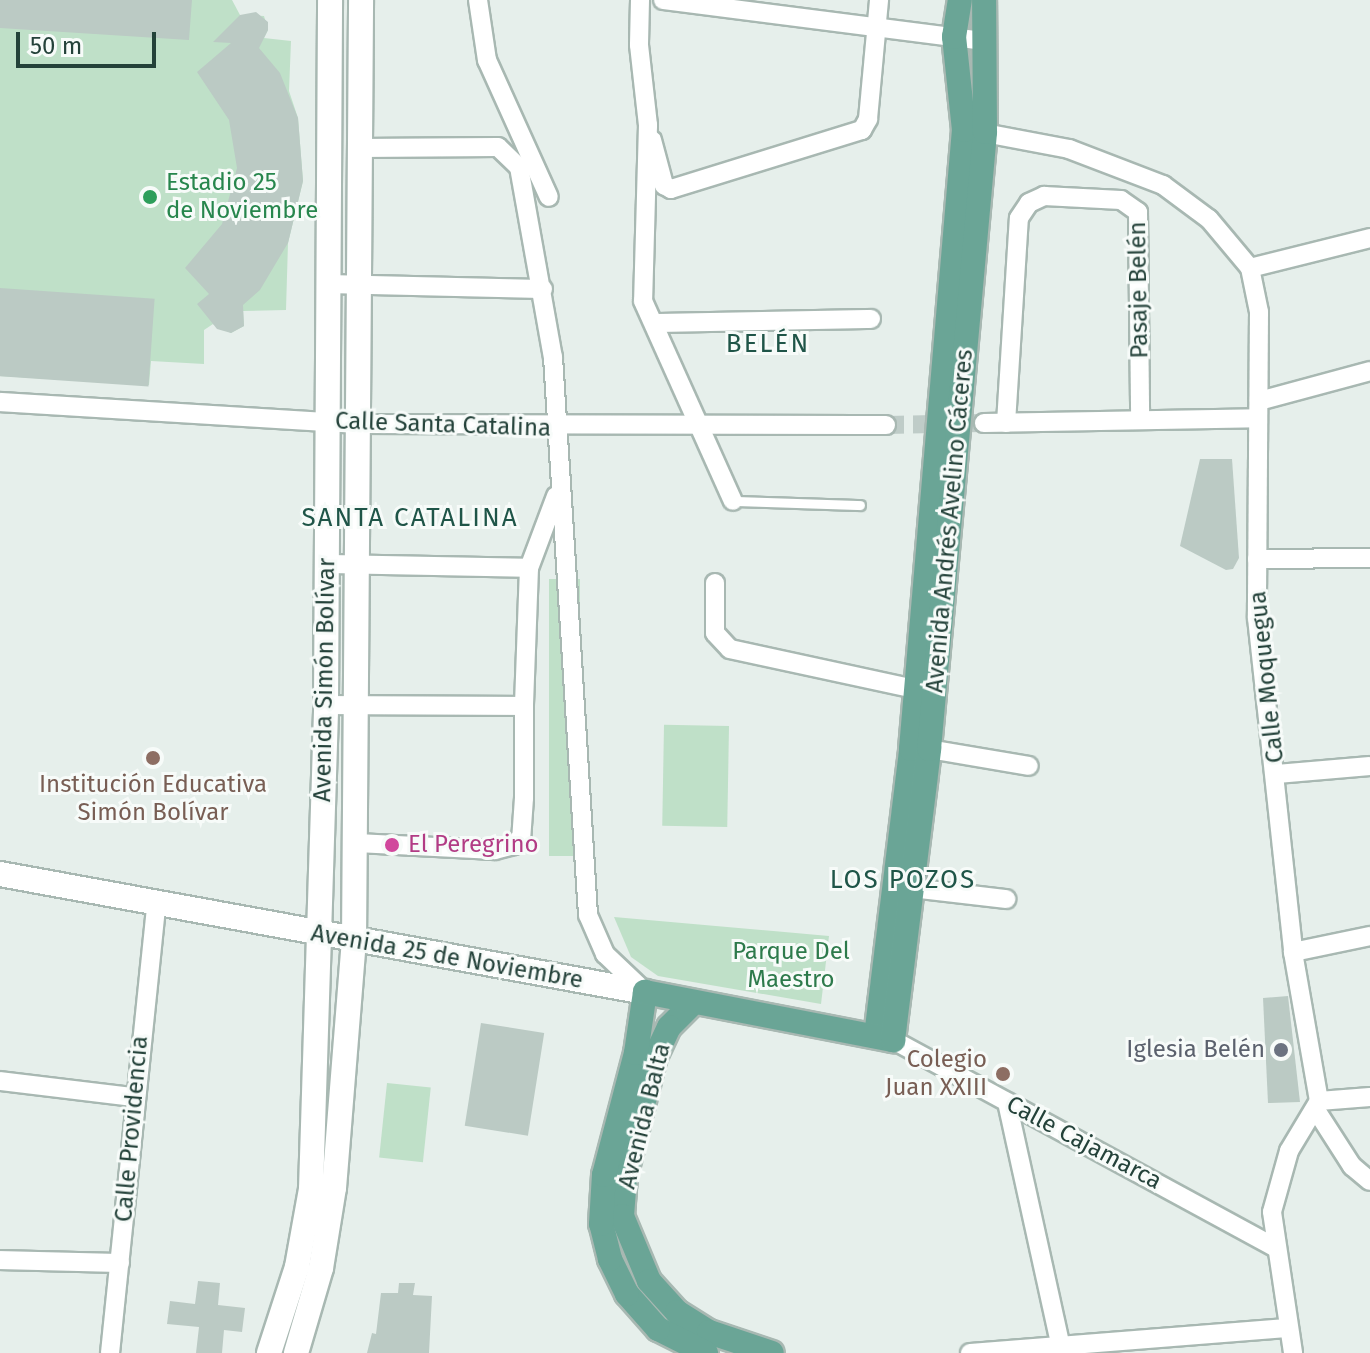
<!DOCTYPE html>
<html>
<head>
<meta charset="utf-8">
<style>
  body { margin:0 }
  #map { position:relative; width:1370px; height:1353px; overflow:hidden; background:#e6efeb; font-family:"Fira Sans",sans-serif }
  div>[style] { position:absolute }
  .green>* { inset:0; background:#bfe0c8; transform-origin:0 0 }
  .building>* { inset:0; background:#bbcac4; transform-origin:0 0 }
  .street-tunnel>* { height:18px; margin-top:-9px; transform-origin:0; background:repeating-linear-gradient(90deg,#bfccc8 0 18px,transparent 0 27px) }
  .roads { filter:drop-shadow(2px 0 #a8b8b2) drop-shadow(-2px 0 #a8b8b2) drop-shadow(0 2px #a8b8b2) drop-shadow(0 -2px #a8b8b2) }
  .lane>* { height:9px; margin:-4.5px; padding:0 4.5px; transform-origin:4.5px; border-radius:4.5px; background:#fff }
  .street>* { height:18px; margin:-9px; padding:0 9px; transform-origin:9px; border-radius:9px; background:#fff }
  .secondary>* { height:24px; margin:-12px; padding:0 12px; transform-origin:12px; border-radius:12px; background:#fff }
  .primary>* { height:24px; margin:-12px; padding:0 12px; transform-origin:12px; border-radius:12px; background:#6aa596 }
  .dots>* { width:22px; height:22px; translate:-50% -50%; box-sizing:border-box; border:4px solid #f7fbf9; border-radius:50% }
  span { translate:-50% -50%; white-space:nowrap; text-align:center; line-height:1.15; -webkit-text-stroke:6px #f7fbf9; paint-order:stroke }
  .leisure-label { font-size:24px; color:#27864d }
  .left { translate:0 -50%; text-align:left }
  .street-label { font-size:24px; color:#24423a }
  .education-label { font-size:24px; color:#785e54 }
  .right { translate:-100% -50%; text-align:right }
  .hotel-label { font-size:24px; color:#b23c85 }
  .park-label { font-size:24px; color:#2d7a4b }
  .worship-label { font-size:24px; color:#5b616d }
  .neighbourhood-label { font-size:26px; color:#1f5548; letter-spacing:2px }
  .scale { position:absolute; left:16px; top:32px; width:140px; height:36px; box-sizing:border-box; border:4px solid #24423a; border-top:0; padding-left:10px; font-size:24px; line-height:28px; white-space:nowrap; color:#24423a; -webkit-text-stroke:6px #f7fbf9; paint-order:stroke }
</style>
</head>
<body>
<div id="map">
  <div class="green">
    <i style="clip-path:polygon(0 0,232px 0,240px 15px,264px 16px,268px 30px,264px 38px,291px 41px,289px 91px,298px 118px,303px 181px,288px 243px,286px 310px,243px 311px,244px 326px,231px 333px,213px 324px,204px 330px,204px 364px,151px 361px,149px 385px,0 376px)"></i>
    <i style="left:549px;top:579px;width:31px;height:277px"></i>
    <i style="left:729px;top:726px;width:101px;height:65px;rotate:91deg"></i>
    <i style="clip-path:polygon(614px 917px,829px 936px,821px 1004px,658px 976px,631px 957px)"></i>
    <i style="left:387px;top:1083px;width:44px;height:75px;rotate:6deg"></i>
  </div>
  <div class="building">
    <i style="clip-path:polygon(0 0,192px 0,189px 40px,0 28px)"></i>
    <i style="clip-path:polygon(256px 12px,268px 22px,268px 30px,259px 48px,280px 73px,298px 118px,303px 181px,288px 243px,260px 290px,243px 305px,244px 326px,231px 333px,217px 329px,197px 304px,209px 294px,185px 268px,222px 224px,237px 168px,229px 120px,197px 72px,231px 43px,213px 42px,240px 15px)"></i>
    <i style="left:0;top:288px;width:155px;height:88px;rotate:4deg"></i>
    <i style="clip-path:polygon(1200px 459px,1232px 459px,1239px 558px,1233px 569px,1226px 570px,1180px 546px)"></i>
    <i style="clip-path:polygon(1288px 996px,1300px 1102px,1268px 1103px,1263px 998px)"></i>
    <i style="left:481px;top:1023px;width:64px;height:104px;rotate:9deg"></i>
    <i style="clip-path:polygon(198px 1281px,220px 1283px,218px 1305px,245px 1308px,242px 1332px,224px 1330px,222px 1353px,196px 1353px,199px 1327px,167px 1324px,170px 1301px,195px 1304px)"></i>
    <i style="clip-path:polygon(399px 1283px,415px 1283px,413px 1295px,432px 1296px,429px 1353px,367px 1353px,372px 1333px,376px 1334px,381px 1293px,398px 1293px)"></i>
  </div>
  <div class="street-tunnel">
    <i style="left:886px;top:425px;width:98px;rotate:-1.2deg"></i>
  </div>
  <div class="roads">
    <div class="lane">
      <i style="left:733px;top:501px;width:127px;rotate:1.8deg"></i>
    </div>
    <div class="street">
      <i style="left:478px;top:0;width:61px;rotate:81.5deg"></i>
      <i style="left:487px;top:60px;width:150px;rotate:65.7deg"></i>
      <i style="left:640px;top:0;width:45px;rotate:91.3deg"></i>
      <i style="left:639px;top:45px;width:81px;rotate:83.6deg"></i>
      <i style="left:648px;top:125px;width:176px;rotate:91.6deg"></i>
      <i style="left:643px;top:301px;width:219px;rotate:65.8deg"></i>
      <i style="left:663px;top:0;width:321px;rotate:7.3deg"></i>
      <i style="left:974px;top:131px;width:97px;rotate:10.7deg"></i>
      <i style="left:1069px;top:149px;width:101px;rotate:21deg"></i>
      <i style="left:1163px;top:185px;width:57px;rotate:36.5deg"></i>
      <i style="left:1209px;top:219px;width:64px;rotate:50.1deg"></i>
      <i style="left:1250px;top:268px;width:45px;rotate:78.4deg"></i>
      <i style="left:1259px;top:312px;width:306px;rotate:90.4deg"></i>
      <i style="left:1257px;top:618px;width:336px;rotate:83.8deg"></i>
      <i style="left:1293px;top:952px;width:151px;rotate:80.1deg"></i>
      <i style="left:1319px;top:1101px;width:58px;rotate:121deg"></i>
      <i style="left:1289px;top:1151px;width:63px;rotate:105.6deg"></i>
      <i style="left:1272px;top:1212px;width:143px;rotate:81.5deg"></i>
      <i style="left:652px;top:140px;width:47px;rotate:75.1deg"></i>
      <i style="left:664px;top:185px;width:8px;rotate:30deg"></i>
      <i style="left:671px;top:189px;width:200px;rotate:-17.2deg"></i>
      <i style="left:862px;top:130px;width:13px;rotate:-61deg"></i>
      <i style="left:868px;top:119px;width:120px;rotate:-84.7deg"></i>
      <i style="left:359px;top:148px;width:139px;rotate:-0.4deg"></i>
      <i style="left:498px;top:147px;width:29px;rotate:44deg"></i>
      <i style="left:519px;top:167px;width:193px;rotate:79.9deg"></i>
      <i style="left:553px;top:357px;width:559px;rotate:86.41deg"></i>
      <i style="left:588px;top:915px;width:43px;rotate:66.4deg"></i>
      <i style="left:605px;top:954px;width:55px;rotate:43.5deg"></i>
      <i style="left:1250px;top:268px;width:124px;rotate:-14deg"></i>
      <i style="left:326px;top:284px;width:217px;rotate:1.3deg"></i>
      <i style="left:654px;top:323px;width:217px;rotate:-1.1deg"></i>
      <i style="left:1259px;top:401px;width:115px;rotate:-15.1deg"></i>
      <i style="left:0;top:402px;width:358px;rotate:3.5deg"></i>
      <i style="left:357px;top:424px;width:529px;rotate:0.11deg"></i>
      <i style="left:984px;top:423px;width:274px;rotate:-1deg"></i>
      <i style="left:1006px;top:423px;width:205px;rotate:-86.4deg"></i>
      <i style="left:1019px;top:218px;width:18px;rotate:-56deg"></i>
      <i style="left:1029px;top:203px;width:17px;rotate:-25deg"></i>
      <i style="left:1044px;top:196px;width:77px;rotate:3deg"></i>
      <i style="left:1121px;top:200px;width:21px;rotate:35deg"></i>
      <i style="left:1138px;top:212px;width:207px;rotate:89.4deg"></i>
      <i style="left:1257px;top:559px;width:113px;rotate:-0.5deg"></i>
      <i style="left:326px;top:564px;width:203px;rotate:1.1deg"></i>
      <i style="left:529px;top:568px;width:138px;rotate:92.1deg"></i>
      <i style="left:529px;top:568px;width:77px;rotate:-69.4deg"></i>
      <i style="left:715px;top:583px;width:50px;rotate:90deg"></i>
      <i style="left:715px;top:633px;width:22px;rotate:47deg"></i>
      <i style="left:730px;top:649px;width:199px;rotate:12.2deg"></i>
      <i style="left:326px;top:705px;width:198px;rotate:0.3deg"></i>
      <i style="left:524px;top:706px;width:92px;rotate:90deg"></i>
      <i style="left:524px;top:798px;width:39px;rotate:94deg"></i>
      <i style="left:521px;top:837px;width:11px;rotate:131deg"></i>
      <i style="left:514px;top:845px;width:20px;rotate:165deg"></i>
      <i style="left:495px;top:850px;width:139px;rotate:-177.1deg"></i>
      <i style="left:929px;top:749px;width:101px;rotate:9.6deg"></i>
      <i style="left:1277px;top:774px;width:93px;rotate:-4.9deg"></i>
      <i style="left:912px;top:888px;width:95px;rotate:6.7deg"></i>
      <i style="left:1293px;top:952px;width:79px;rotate:-11.7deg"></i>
      <i style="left:893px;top:1040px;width:434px;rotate:28.5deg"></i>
      <i style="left:0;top:1081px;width:134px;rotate:6.9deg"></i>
      <i style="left:1319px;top:1101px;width:51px;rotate:-4.5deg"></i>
      <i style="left:1007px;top:1102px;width:257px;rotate:77.6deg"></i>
      <i style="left:1316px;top:1110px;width:67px;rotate:57.3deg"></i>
      <i style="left:1352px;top:1166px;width:23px;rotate:40deg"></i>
      <i style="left:0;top:1260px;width:120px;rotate:1.4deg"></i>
      <i style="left:110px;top:1353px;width:450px;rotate:-84.1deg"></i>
      <i style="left:970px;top:1353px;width:318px;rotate:-4.5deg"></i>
    </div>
    <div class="secondary">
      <i style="left:0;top:874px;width:656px;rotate:10.37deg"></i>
      <i style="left:269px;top:1353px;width:90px;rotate:-72deg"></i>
      <i style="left:297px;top:1267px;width:79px;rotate:-79.8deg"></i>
      <i style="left:311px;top:1189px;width:484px;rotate:-88.2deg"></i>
      <i style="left:326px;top:705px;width:705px;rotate:-89.67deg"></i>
      <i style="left:296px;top:1353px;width:89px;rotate:-73.6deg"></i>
      <i style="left:321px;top:1268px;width:81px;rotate:-80.8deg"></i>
      <i style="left:334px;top:1188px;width:247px;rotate:-85.4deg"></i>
      <i style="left:354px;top:942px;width:942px;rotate:-89.57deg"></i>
    </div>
    <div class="primary">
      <i style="left:694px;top:1002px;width:35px;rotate:135deg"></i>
      <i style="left:669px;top:1027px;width:33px;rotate:115deg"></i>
      <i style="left:655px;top:1057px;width:123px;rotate:104.1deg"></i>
      <i style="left:625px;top:1176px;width:40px;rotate:94.3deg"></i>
      <i style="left:622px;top:1216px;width:70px;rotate:67.4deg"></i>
      <i style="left:649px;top:1281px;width:42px;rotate:47.9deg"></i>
      <i style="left:677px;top:1312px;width:38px;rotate:32deg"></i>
      <i style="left:709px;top:1332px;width:66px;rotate:18.4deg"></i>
      <i style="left:876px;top:1036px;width:289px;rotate:-83deg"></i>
      <i style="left:911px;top:749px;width:621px;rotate:-85.11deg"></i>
      <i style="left:964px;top:130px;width:94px;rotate:-96.1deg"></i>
      <i style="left:954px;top:37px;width:37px;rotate:-81deg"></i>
      <i style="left:706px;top:1353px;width:54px;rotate:-153.4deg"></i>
      <i style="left:658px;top:1329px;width:47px;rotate:-131.5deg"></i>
      <i style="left:627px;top:1294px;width:39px;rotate:-116deg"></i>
      <i style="left:610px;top:1259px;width:36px;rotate:-104deg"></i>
      <i style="left:601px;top:1224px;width:49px;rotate:-86.5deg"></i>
      <i style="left:604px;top:1175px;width:126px;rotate:-75.3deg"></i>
      <i style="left:636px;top:1053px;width:62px;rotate:-81.6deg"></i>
      <i style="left:645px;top:992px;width:253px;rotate:11deg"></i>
      <i style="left:893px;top:1040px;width:293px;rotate:-82.9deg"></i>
      <i style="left:929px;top:749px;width:620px;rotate:-84.81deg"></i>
      <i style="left:985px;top:132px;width:132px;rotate:-90.4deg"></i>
    </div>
  </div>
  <div class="dots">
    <i style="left:150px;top:197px;background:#2e9e5b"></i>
    <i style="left:153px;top:758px;background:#8d6e63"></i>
    <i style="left:392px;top:845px;background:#d1479c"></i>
    <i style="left:1281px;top:1050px;background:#6b7280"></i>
    <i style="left:1003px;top:1074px;background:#8d6e63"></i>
  </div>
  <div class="leisure-label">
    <span class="left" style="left:166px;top:197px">Estadio 25<br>de Noviembre</span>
  </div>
  <div class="street-label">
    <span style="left:1139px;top:290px;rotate:-91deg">Pasaje Belén</span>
    <span style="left:443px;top:425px;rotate:2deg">Calle Santa Catalina</span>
    <span style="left:950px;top:521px;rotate:-85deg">Avenida Andrés Avelino Cáceres</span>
    <span style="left:1267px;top:677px;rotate:-96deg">Calle Moquegua</span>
    <span style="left:325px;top:680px;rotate:-89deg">Avenida Simón Bolívar</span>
    <span style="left:447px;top:957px;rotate:10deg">Avenida 25 de Noviembre</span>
    <span style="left:645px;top:1116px;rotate:-76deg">Avenida Balta</span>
    <span style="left:132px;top:1129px;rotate:-85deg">Calle Providencia</span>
    <span style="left:1084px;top:1143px;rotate:28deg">Calle Cajamarca</span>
  </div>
  <div class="education-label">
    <span style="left:153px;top:799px">Institución Educativa<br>Simón Bolívar</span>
    <span class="right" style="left:987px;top:1074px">Colegio<br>Juan XXIII</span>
  </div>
  <div class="hotel-label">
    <span class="left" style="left:408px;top:845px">El Peregrino</span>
  </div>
  <div class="park-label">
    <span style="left:791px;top:966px">Parque Del<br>Maestro</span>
  </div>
  <div class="worship-label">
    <span class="right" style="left:1265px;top:1050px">Iglesia Belén</span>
  </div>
  <div class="neighbourhood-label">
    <span style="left:768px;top:344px">BELÉN</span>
    <span style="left:410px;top:518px">SANTA CATALINA</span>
    <span style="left:903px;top:880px">LOS POZOS</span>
  </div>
  <div class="scale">50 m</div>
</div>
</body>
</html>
